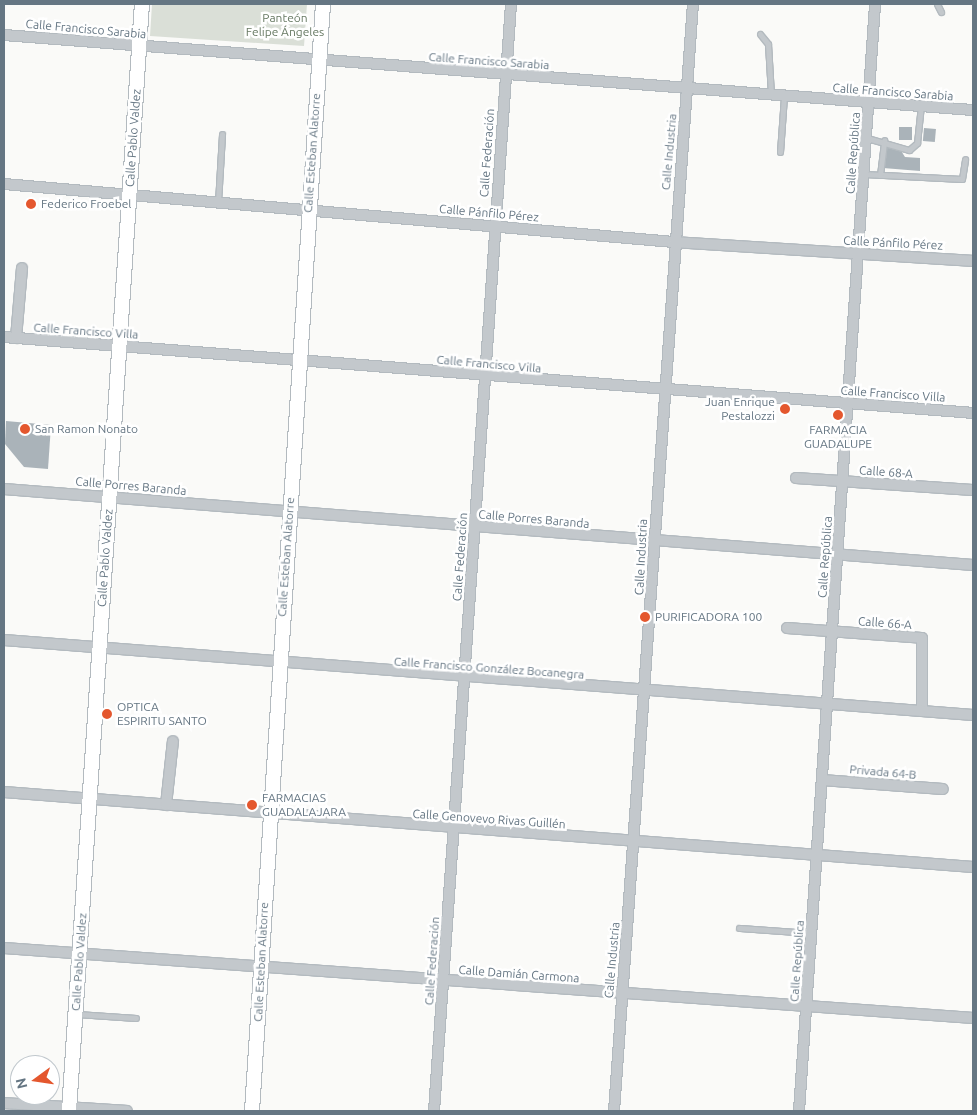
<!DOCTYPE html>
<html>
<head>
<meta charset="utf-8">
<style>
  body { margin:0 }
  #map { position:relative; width:977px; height:1115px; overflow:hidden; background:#fafaf8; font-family:Ubuntu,sans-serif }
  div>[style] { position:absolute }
  .green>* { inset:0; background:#dadfd7 }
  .building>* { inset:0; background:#aab3b9; transform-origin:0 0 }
  .roads { filter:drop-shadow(1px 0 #b3babf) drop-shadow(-1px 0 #b3babf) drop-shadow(0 1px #b3babf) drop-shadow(0 -1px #b3babf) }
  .lane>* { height:5px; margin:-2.5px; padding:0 2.5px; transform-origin:2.5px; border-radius:2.5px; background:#c3c8cc }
  .street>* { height:10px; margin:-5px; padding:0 5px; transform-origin:5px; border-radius:5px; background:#c3c8cc }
  .secondary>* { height:14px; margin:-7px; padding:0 7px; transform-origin:7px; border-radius:7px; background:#fff }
  .dots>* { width:14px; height:14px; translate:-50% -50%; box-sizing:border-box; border:2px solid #fff; border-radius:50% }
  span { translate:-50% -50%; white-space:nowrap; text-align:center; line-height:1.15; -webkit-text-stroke:5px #fff; paint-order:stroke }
  .park-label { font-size:12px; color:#687a64 }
  .street-label { font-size:12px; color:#657683 }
  .poi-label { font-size:12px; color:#657683 }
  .left { translate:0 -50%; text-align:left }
  .right { translate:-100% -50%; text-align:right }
  .frame { position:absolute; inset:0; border:5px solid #657683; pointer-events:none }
  .north { position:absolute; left:10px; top:1055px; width:50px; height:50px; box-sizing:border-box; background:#fff; border:1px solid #c1c8cd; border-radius:50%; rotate:256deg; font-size:14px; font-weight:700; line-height:20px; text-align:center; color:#657683 }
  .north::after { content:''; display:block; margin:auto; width:18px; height:22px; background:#e4572e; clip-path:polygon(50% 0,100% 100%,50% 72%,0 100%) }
</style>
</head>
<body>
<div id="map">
  <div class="green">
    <i style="clip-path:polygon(152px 4px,307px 4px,304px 46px,150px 36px)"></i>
  </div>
  <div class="building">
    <i style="left:899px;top:127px;width:13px;height:13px"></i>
    <i style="left:924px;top:128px;width:12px;height:13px;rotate:5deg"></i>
    <i style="clip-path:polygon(885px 145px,898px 146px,905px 157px,920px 158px,920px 171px,883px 168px)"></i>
    <i style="clip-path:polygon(6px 421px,51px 425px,48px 469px,24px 467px,5px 444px)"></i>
  </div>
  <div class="roads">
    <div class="lane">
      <i style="left:937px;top:4px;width:9px;rotate:63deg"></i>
      <i style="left:760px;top:34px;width:13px;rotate:51deg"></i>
      <i style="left:768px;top:44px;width:51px;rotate:86.6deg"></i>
      <i style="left:867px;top:138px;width:44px;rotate:15.9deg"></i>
      <i style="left:909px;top:150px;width:11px;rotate:-41deg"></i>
      <i style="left:917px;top:143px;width:36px;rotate:-84deg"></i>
      <i style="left:780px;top:152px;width:56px;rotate:-85.9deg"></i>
      <i style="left:864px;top:174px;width:98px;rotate:2.9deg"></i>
      <i style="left:962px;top:179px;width:20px;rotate:-81deg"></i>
      <i style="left:880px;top:175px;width:35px;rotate:-83deg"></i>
      <i style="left:218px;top:202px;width:68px;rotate:-86.6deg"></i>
      <i style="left:739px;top:928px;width:72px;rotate:4deg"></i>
      <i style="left:77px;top:1014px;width:59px;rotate:3.9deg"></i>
    </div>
    <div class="street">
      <i style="left:4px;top:35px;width:972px;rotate:4.43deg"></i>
      <i style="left:4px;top:184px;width:673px;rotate:4.95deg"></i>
      <i style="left:674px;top:242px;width:300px;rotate:3.6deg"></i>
      <i style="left:4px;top:337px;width:972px;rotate:4.48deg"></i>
      <i style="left:16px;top:338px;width:70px;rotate:-85.1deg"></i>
      <i style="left:796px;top:478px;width:177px;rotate:3.9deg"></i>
      <i style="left:4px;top:489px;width:972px;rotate:4.48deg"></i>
      <i style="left:787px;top:628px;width:135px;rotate:4.2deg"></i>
      <i style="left:922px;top:638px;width:73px;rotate:90deg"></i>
      <i style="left:4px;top:640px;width:972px;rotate:4.43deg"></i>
      <i style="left:822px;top:780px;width:121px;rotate:4.3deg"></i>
      <i style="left:4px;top:792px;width:972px;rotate:4.43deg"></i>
      <i style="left:166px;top:805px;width:64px;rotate:-83.8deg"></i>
      <i style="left:4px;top:948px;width:972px;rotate:4.13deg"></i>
      <i style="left:4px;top:1103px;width:123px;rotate:3.7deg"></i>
      <i style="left:434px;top:1111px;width:1110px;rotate:-86.02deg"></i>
      <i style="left:614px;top:1111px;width:1110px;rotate:-85.92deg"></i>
      <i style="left:799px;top:1111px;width:1110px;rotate:-86.07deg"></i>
    </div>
    <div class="secondary">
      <i style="left:69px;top:1111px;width:1109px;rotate:-86.23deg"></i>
      <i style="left:252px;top:1111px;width:1109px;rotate:-86.33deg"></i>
    </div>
  </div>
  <div class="dots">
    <i style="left:31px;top:204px;background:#e4572e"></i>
    <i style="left:785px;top:409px;background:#e4572e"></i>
    <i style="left:838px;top:415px;background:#e4572e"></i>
    <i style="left:25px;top:429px;background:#e4572e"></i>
    <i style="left:645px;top:617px;background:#e4572e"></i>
    <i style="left:107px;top:714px;background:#e4572e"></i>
    <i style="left:252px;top:805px;background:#e4572e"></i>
  </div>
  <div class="park-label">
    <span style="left:285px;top:25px">Panteón<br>Felipe Ángeles</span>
  </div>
  <div class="street-label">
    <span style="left:86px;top:29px;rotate:5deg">Calle Francisco Sarabia</span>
    <span style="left:489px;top:61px;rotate:4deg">Calle Francisco Sarabia</span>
    <span style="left:893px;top:92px;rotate:4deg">Calle Francisco Sarabia</span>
    <span style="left:133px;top:138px;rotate:-86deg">Calle Pablo Valdez</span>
    <span style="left:669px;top:152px;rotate:-85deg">Calle Industria</span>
    <span style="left:312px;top:153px;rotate:-86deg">Calle Esteban Alatorre</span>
    <span style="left:487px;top:153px;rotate:-86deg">Calle Federación</span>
    <span style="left:853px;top:153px;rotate:-86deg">Calle República</span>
    <span style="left:489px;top:213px;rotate:5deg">Calle Pánfilo Pérez</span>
    <span style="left:893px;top:243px;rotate:3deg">Calle Pánfilo Pérez</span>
    <span style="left:86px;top:331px;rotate:4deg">Calle Francisco Villa</span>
    <span style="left:489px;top:364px;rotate:5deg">Calle Francisco Villa</span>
    <span style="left:893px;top:394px;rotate:4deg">Calle Francisco Villa</span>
    <span style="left:886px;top:472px;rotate:4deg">Calle 68-A</span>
    <span style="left:131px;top:486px;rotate:5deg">Calle Porres Baranda</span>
    <span style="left:534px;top:519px;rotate:5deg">Calle Porres Baranda</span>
    <span style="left:286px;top:557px;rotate:-86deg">Calle Esteban Alatorre</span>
    <span style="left:460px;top:557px;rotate:-86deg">Calle Federación</span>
    <span style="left:641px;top:557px;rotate:-87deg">Calle Industria</span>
    <span style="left:825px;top:557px;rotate:-86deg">Calle República</span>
    <span style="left:105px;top:558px;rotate:-86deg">Calle Pablo Valdez</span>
    <span style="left:885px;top:623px;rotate:4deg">Calle 66-A</span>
    <span style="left:489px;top:668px;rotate:4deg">Calle Francisco González Bocanegra</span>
    <span style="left:883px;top:772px;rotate:5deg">Privada 64-B</span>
    <span style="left:489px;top:819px;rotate:4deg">Calle Genovevo Rivas Guillén</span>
    <span style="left:612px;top:960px;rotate:-85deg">Calle Industria</span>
    <span style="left:432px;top:961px;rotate:-86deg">Calle Federación</span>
    <span style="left:797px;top:961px;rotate:-86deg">Calle República</span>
    <span style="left:79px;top:962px;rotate:-86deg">Calle Pablo Valdez</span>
    <span style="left:261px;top:962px;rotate:-87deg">Calle Esteban Alatorre</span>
    <span style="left:519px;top:974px;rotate:4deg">Calle Damián Carmona</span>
  </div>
  <div class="poi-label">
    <span class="left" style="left:41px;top:204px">Federico Froebel</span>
    <span class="right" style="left:775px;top:409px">Juan Enrique<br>Pestalozzi</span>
    <span class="left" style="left:35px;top:429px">San Ramon Nonato</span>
    <span style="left:838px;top:437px">FARMACIA<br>GUADALUPE</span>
    <span class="left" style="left:655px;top:617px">PURIFICADORA 100</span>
    <span class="left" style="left:117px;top:714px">OPTICA<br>ESPIRITU SANTO</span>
    <span class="left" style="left:262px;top:805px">FARMACIAS<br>GUADALAJARA</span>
  </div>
  <div class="frame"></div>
  <div class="north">N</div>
</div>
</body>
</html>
